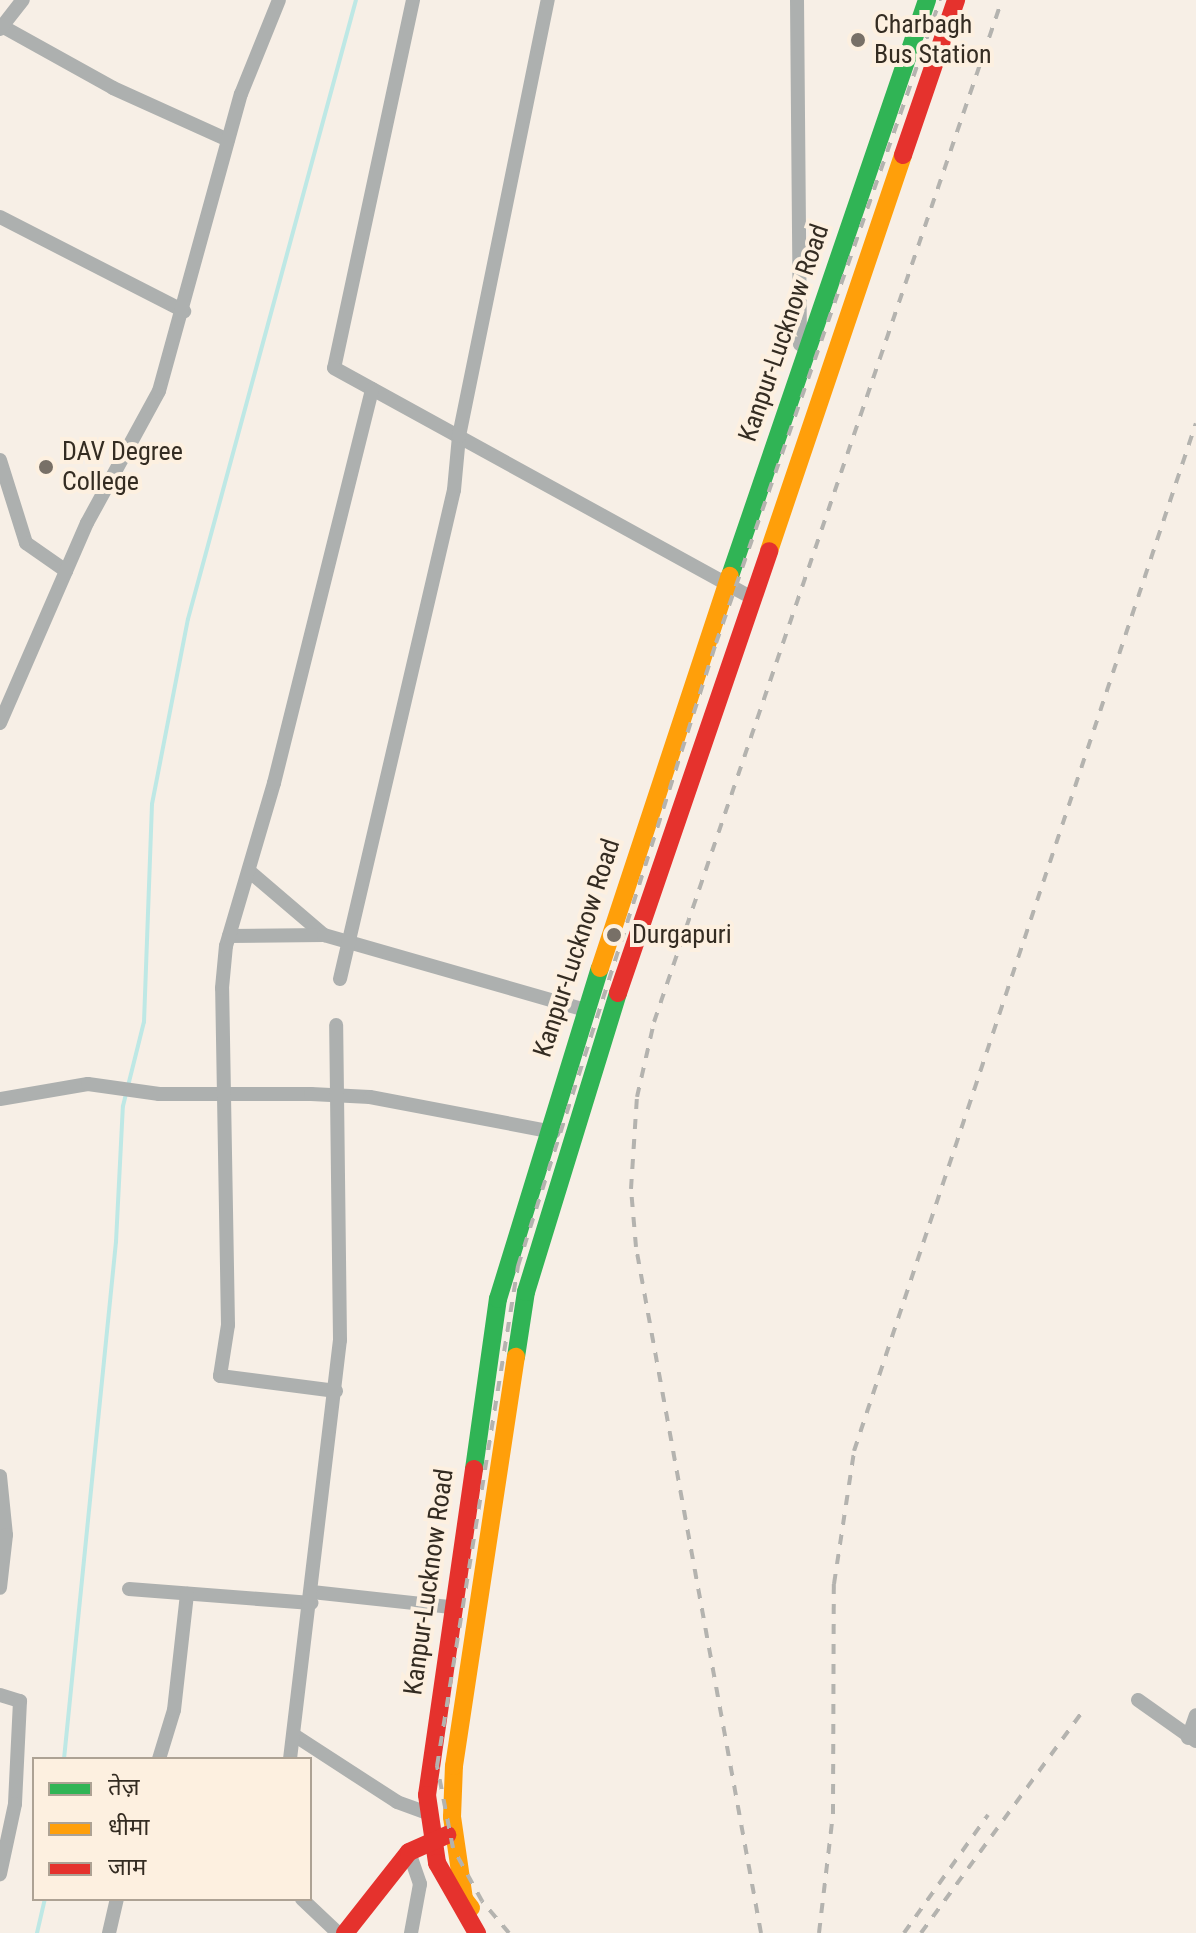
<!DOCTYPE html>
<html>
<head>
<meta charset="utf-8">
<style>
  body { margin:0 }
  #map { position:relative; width:1196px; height:1933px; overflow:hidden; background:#f7efe6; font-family:"Roboto Condensed","Noto Sans Devanagari",sans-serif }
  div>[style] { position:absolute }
  .stream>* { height:4px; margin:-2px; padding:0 2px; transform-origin:2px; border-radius:2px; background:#bee8e5 }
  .street>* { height:14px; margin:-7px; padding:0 7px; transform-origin:7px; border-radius:7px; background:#adb0af }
  .fast>* { height:18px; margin:-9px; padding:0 9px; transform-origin:9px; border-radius:9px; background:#30b455 }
  .slow>* { height:18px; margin:-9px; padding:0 9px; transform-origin:9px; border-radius:9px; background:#ff9f0a }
  .jam>* { height:18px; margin:-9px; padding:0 9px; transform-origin:9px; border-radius:9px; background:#e5322d }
  .rail>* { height:4px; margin-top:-2px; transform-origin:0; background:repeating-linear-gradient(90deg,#b4b3af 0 10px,transparent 0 20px) }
  .dots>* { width:22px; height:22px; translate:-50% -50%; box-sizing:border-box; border:4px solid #fdf0e0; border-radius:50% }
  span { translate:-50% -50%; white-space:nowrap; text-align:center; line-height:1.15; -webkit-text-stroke:8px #fdf0e0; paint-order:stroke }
  .poi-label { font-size:26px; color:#342c22 }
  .left { translate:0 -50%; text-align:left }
  .street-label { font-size:26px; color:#342c22 }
  .legend { position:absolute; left:32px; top:1757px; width:280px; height:144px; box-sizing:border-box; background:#fdf0e0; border:2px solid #ada294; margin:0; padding:10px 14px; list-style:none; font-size:24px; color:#342c22 }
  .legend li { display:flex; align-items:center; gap:16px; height:40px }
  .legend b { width:40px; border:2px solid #ada294 }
</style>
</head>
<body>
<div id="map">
  <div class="stream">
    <i style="left:64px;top:1759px;width:520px;rotate:-84.26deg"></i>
    <i style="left:116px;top:1242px;width:136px;rotate:-87.1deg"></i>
    <i style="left:123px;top:1106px;width:87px;rotate:-76deg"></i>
    <i style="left:144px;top:1022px;width:218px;rotate:-87.9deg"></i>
    <i style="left:152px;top:804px;width:188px;rotate:-79deg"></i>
    <i style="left:188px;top:619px;width:641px;rotate:-74.82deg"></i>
    <i style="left:37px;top:1933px;width:35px;rotate:-77deg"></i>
  </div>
  <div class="street">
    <i style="left:413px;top:0;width:376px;rotate:102.1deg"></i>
    <i style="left:334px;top:368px;width:475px;rotate:28.8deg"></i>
    <i style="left:797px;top:0;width:344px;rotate:89.5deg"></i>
    <i style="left:800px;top:344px;width:7px;rotate:34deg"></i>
    <i style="left:0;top:25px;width:129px;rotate:29.1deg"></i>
    <i style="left:113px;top:88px;width:126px;rotate:24.3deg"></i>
    <i style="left:0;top:29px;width:37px;rotate:-52deg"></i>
    <i style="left:0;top:217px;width:207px;rotate:27.1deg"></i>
    <i style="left:0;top:460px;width:87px;rotate:72.6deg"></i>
    <i style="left:26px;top:543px;width:49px;rotate:35deg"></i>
    <i style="left:0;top:723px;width:218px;rotate:-66.5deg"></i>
    <i style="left:87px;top:523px;width:150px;rotate:-61.4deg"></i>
    <i style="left:159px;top:391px;width:308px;rotate:-74.6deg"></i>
    <i style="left:241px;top:94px;width:101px;rotate:-68deg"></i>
    <i style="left:249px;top:871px;width:99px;rotate:40.5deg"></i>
    <i style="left:229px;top:936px;width:95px;rotate:-0.6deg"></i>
    <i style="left:324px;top:935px;width:272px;rotate:16deg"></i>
    <i style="left:340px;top:979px;width:502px;rotate:-76.88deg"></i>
    <i style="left:454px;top:490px;width:54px;rotate:-84.7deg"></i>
    <i style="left:459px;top:436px;width:445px;rotate:-78.5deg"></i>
    <i style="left:0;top:1099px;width:89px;rotate:-9.7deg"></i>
    <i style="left:88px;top:1084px;width:72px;rotate:8deg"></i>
    <i style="left:159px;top:1094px;width:152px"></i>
    <i style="left:311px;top:1094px;width:59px;rotate:2.9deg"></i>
    <i style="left:370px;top:1097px;width:187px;rotate:10.8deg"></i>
    <i style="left:336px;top:1391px;width:117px;rotate:-172.6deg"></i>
    <i style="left:220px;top:1376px;width:52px;rotate:-81.1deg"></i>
    <i style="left:228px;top:1325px;width:337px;rotate:-91deg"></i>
    <i style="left:222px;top:988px;width:42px;rotate:-84.6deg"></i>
    <i style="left:226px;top:946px;width:170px;rotate:-73.6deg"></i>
    <i style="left:274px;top:783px;width:406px;rotate:-76deg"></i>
    <i style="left:0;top:1476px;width:59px;rotate:84.2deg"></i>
    <i style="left:6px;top:1535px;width:53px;rotate:96.5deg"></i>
    <i style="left:129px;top:1589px;width:183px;rotate:4.4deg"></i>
    <i style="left:312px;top:1592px;width:140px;rotate:6.2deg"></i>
    <i style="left:0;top:1695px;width:21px;rotate:17deg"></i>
    <i style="left:20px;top:1701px;width:103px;rotate:92.8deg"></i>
    <i style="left:15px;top:1804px;width:72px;rotate:102.1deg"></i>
    <i style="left:1138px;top:1700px;width:71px;rotate:35.3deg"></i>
    <i style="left:294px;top:1735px;width:123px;rotate:33deg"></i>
    <i style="left:397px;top:1802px;width:32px;rotate:20deg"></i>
    <i style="left:1188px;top:1738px;width:24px;rotate:-71deg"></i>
    <i style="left:159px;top:1759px;width:51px;rotate:-73deg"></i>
    <i style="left:174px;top:1710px;width:117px;rotate:-83.6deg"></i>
    <i style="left:290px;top:1759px;width:422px;rotate:-83.2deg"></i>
    <i style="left:340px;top:1340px;width:315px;rotate:-90.7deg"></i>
    <i style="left:409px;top:1852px;width:34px;rotate:71deg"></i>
    <i style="left:420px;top:1884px;width:50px;rotate:100.4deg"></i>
    <i style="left:302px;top:1899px;width:50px;rotate:43.4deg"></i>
    <i style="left:109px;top:1933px;width:35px;rotate:-77deg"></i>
  </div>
  <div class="fast">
    <i style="left:730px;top:576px;width:609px;rotate:-71.12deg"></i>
    <i style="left:516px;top:1357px;width:66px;rotate:-81.3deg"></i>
    <i style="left:526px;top:1292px;width:313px;rotate:-72.9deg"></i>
    <i style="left:474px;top:1469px;width:172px;rotate:-82deg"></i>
    <i style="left:498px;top:1299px;width:346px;rotate:-72.9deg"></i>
  </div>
  <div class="slow">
    <i style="left:769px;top:551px;width:418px;rotate:-71.3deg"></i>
    <i style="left:600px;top:968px;width:413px;rotate:-71.7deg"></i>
    <i style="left:471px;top:1908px;width:11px;rotate:-128deg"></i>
    <i style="left:464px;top:1899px;width:83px;rotate:-98.3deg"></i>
    <i style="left:452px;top:1817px;width:51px;rotate:-87.8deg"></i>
    <i style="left:454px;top:1766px;width:414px;rotate:-81.4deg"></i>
  </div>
  <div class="jam">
    <i style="left:903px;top:155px;width:164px;rotate:-71.1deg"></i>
    <i style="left:618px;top:993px;width:467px;rotate:-71.1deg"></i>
    <i style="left:474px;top:1469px;width:329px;rotate:98.2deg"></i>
    <i style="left:427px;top:1795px;width:69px;rotate:81.6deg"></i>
    <i style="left:437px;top:1863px;width:81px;rotate:60.3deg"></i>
    <i style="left:345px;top:1933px;width:103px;rotate:-51.7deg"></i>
    <i style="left:409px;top:1852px;width:42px;rotate:-24.1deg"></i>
  </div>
  <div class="rail">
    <i style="left:509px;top:1933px;width:42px;rotate:-130.2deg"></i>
    <i style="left:482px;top:1901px;width:60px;rotate:-118.7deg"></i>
    <i style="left:453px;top:1848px;width:84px;rotate:-101deg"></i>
    <i style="left:437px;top:1766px;width:507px;rotate:-80.8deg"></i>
    <i style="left:518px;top:1266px;width:654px;rotate:-72.37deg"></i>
    <i style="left:716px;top:643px;width:681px;rotate:-70.79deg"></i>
    <i style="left:761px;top:1933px;width:697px;rotate:-100.33deg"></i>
    <i style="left:636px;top:1247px;width:58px;rotate:-94.9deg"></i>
    <i style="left:631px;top:1189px;width:92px;rotate:-86.3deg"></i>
    <i style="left:637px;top:1097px;width:77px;rotate:-77.2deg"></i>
    <i style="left:654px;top:1022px;width:1080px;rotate:-71.2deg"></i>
    <i style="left:819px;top:1933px;width:120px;rotate:-83.3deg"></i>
    <i style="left:833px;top:1814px;width:230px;rotate:-89.8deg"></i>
    <i style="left:834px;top:1584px;width:134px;rotate:-81.4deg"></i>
    <i style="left:854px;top:1451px;width:1083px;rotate:-71.6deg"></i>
    <i style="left:904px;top:1933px;width:145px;rotate:-54.6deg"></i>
    <i style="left:921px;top:1933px;width:275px;rotate:-53.9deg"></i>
  </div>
  <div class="dots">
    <i style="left:858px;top:40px;background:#787067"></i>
    <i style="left:46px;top:467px;background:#787067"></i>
    <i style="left:614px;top:935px;background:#787067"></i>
  </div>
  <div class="poi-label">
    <span class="left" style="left:874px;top:40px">Charbagh<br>Bus Station</span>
    <span class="left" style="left:62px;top:467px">DAV Degree<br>College</span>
    <span class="left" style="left:632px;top:935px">Durgapuri</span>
  </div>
  <div class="street-label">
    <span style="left:784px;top:333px;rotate:-71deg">Kanpur-Lucknow Road</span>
    <span style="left:577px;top:948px;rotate:-72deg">Kanpur-Lucknow Road</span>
    <span style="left:429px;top:1582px;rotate:-82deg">Kanpur-Lucknow Road</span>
  </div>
  <ul class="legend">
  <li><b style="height:10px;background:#30b455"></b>तेज़</li>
  <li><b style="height:10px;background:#ff9f0a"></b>धीमा</li>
  <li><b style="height:10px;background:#e5322d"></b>जाम</li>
  </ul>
</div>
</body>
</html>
